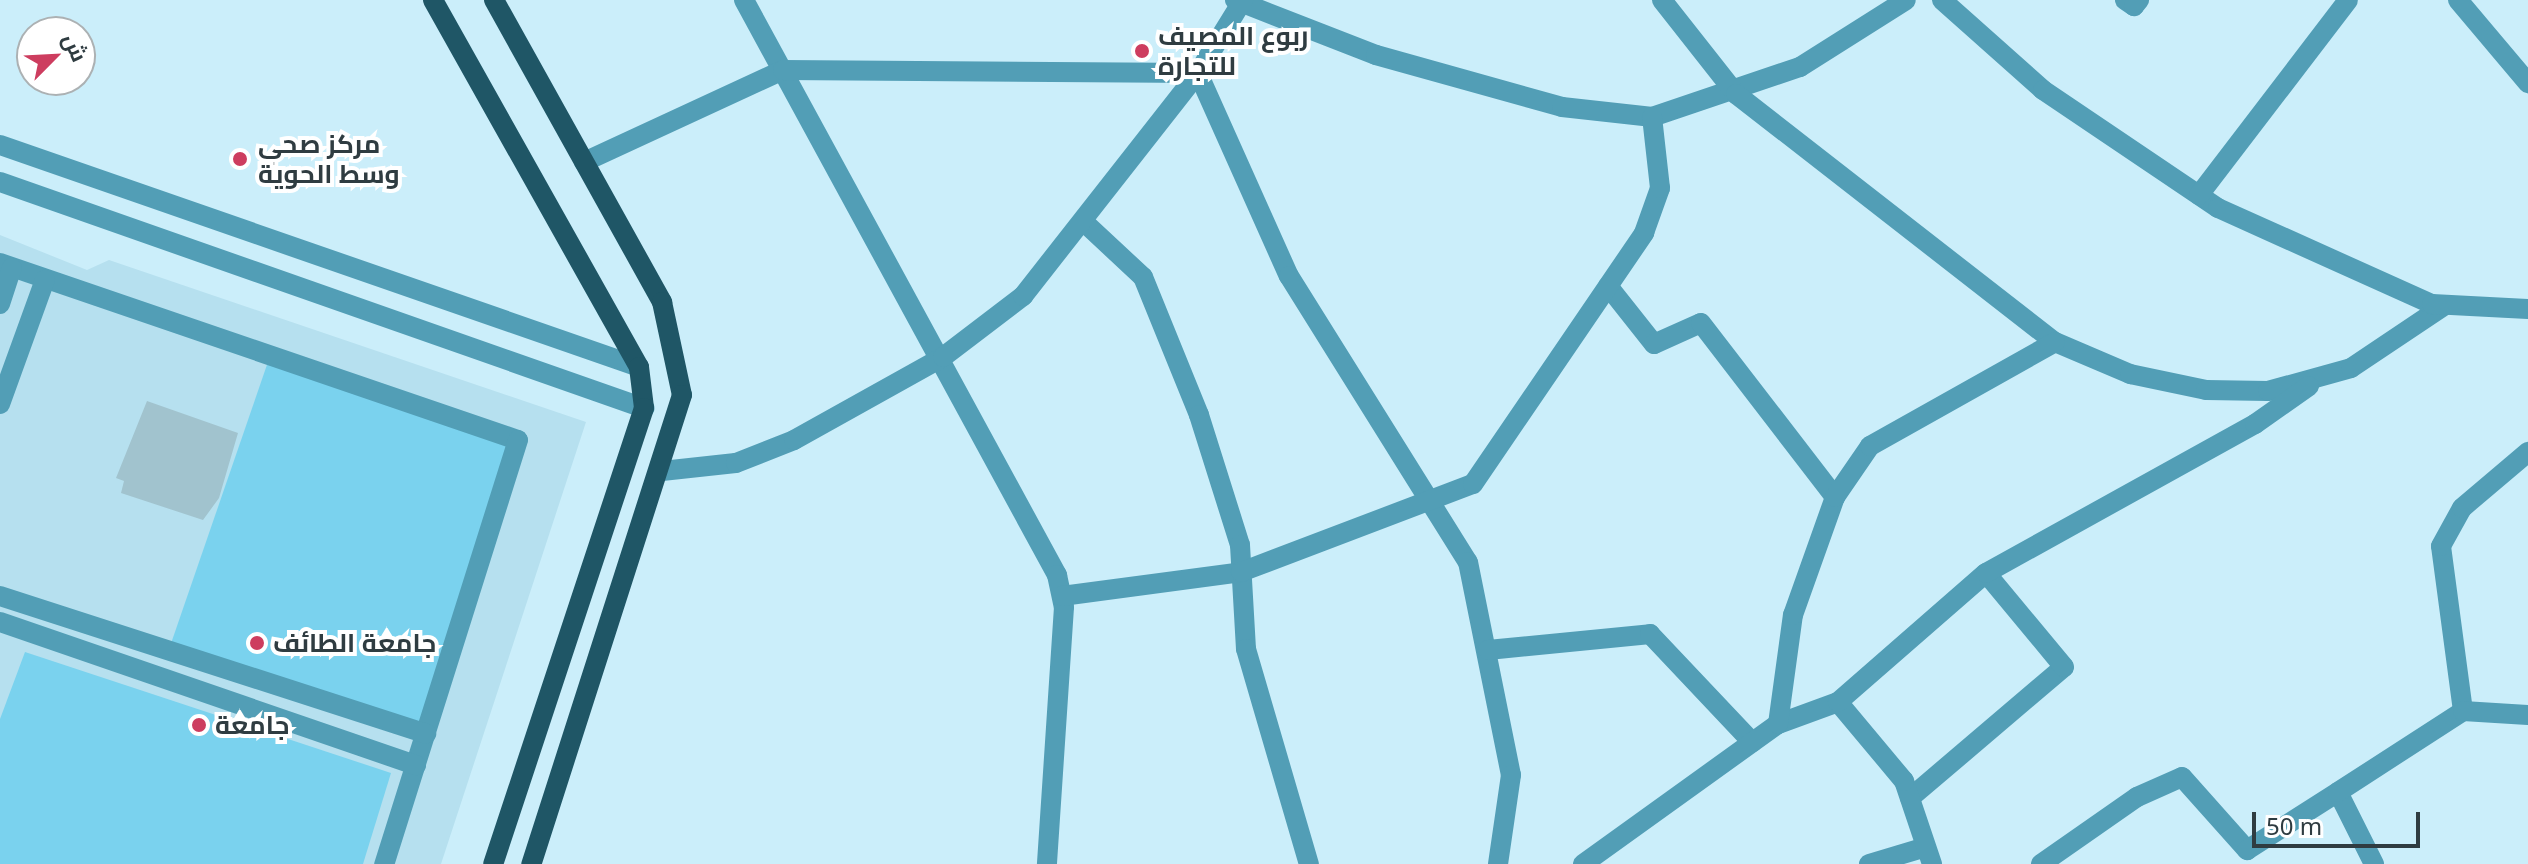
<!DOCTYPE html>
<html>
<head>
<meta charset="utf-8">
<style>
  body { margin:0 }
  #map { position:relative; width:2528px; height:864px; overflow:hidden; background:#cbeefa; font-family:"Noto Sans",Cairo,sans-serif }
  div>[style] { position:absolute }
  .built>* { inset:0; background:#b6e0ef }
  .green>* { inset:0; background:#7ad2ee; transform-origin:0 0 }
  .building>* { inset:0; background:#a1c3ce }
  .minor>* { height:20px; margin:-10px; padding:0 10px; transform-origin:10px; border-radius:10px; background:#529eb6 }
  .major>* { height:20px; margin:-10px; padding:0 10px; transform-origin:10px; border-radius:10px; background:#1f5666 }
  .dots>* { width:22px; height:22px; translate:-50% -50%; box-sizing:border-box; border:4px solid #fff; border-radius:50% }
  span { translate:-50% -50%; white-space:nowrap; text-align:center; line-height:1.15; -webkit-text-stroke:8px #fff; paint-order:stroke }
  .poi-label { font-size:26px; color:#2f3c41; font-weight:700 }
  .left { translate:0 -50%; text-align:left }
  .north { position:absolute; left:16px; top:16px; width:80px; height:80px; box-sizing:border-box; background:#fff; border:2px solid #acb1b3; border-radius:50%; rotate:66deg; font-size:22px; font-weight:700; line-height:32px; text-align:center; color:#2f3c41 }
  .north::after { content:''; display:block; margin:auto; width:28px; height:36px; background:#cd3d5f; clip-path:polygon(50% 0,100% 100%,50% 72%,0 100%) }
  .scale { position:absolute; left:2252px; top:812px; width:168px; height:36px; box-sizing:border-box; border:4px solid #2f3c41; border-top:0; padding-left:10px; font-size:24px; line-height:28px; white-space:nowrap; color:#2f3c41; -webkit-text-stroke:6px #fff; paint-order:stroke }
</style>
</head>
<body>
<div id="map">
  <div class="built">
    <i style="clip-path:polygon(0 235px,87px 270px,109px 260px,586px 422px,441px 864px,0 864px)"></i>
  </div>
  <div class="green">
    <i style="left:270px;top:356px;width:262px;height:311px;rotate:19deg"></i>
    <i style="clip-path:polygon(25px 652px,391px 773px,363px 864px,0 864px,0 719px)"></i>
  </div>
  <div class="building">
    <i style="clip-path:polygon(147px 401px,238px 433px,219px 498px,203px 520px,121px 493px,124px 481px,116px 478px)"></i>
  </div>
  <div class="minor">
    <i style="left:744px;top:0;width:655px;rotate:61.44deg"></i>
    <i style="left:1057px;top:575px;width:33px;rotate:78deg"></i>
    <i style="left:1064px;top:607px;width:258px;rotate:93.8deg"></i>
    <i style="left:1235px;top:0;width:151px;rotate:21.3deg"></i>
    <i style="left:1376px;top:55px;width:193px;rotate:15.6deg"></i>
    <i style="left:1562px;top:107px;width:91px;rotate:6.3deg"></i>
    <i style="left:1652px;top:117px;width:156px;rotate:-18.7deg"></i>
    <i style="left:1800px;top:67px;width:125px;rotate:-32.3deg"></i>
    <i style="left:1662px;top:0;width:120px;rotate:51.8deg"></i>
    <i style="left:1736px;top:94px;width:404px;rotate:37.9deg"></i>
    <i style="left:2055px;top:342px;width:82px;rotate:23.1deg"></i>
    <i style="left:2130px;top:374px;width:78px;rotate:11.9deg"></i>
    <i style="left:2206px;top:390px;width:62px;rotate:0.9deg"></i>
    <i style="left:2268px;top:391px;width:86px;rotate:-15.5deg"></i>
    <i style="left:2351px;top:368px;width:113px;rotate:-33.8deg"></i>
    <i style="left:1942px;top:0;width:135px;rotate:41.7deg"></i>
    <i style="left:2043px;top:90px;width:211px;rotate:34deg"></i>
    <i style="left:2218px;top:208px;width:235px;rotate:24.2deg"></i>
    <i style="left:2432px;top:304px;width:96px;rotate:3deg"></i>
    <i style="left:2125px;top:0;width:11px;rotate:34deg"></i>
    <i style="left:2134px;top:6px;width:8px;rotate:-50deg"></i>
    <i style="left:2458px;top:0;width:109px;rotate:49.9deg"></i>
    <i style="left:0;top:145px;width:676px;rotate:19.16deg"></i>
    <i style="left:584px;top:162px;width:219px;rotate:-24.8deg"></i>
    <i style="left:783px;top:70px;width:415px;rotate:0.4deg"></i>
    <i style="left:1198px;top:73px;width:222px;rotate:65.9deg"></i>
    <i style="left:1289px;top:276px;width:337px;rotate:58deg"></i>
    <i style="left:1468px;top:562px;width:217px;rotate:78.6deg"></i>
    <i style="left:1511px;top:775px;width:90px;rotate:98.3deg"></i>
    <i style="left:0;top:182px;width:683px;rotate:19.34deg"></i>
    <i style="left:2199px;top:195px;width:245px;rotate:-52.6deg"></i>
    <i style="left:1085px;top:223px;width:79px;rotate:43deg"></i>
    <i style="left:1143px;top:277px;width:149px;rotate:67.9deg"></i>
    <i style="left:1199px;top:415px;width:136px;rotate:72.5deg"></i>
    <i style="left:1240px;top:545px;width:104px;rotate:86.7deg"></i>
    <i style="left:1246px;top:649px;width:224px;rotate:73.7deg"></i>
    <i style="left:0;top:263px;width:547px;rotate:18.87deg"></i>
    <i style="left:518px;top:440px;width:445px;rotate:107.5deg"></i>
    <i style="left:1608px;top:286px;width:74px;rotate:51.6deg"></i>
    <i style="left:1654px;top:344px;width:51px;rotate:-24.1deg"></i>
    <i style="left:1701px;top:323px;width:220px;rotate:52.4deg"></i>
    <i style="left:0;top:304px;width:38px;rotate:-72deg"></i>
    <i style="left:0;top:404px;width:132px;rotate:-70.1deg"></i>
    <i style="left:662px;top:471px;width:74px;rotate:-6.2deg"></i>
    <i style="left:736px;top:463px;width:62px;rotate:-21.6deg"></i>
    <i style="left:794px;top:440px;width:171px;rotate:-29.1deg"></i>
    <i style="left:943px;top:357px;width:101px;rotate:-37.3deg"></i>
    <i style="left:1023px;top:296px;width:283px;rotate:-51.9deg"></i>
    <i style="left:1198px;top:73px;width:86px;rotate:-58.3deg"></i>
    <i style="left:0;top:596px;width:448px;rotate:17.9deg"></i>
    <i style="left:1062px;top:596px;width:181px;rotate:-7.6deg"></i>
    <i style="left:1241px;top:572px;width:248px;rotate:-20.8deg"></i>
    <i style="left:1473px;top:484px;width:304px;rotate:-55.7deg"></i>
    <i style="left:1644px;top:233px;width:48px;rotate:-70.4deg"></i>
    <i style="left:1660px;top:188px;width:71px;rotate:-96.4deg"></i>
    <i style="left:0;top:622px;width:440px;rotate:19deg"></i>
    <i style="left:1488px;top:650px;width:163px;rotate:-5.6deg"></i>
    <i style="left:1650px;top:634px;width:149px;rotate:46.6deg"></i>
    <i style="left:2463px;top:711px;width:166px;rotate:-97.6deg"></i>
    <i style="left:2441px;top:546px;width:43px;rotate:-61.1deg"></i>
    <i style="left:2462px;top:508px;width:87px;rotate:-40.3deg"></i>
    <i style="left:1778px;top:724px;width:64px;rotate:-20.1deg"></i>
    <i style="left:1910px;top:798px;width:202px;rotate:-40.4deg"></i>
    <i style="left:2064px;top:667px;width:122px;rotate:-129.7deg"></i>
    <i style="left:1583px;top:864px;width:240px;rotate:-35.7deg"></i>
    <i style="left:1778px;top:724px;width:110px;rotate:-82.2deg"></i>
    <i style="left:1793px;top:615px;width:125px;rotate:-70.4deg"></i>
    <i style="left:1835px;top:497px;width:62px;rotate:-55.5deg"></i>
    <i style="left:1870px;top:446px;width:212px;rotate:-29.3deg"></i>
    <i style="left:1869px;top:864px;width:59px;rotate:-16.6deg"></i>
    <i style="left:1932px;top:864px;width:88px;rotate:-108.6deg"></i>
    <i style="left:1904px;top:781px;width:103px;rotate:-129.9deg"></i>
    <i style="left:1838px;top:702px;width:196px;rotate:-41.1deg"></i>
    <i style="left:1986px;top:573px;width:308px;rotate:-29deg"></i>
    <i style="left:2255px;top:424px;width:66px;rotate:-35.1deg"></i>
    <i style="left:2041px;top:864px;width:117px;rotate:-34.9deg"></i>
    <i style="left:2137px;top:797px;width:49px;rotate:-24deg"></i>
    <i style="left:2182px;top:777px;width:98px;rotate:48.3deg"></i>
    <i style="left:2247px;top:850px;width:108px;rotate:-32.5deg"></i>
    <i style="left:2374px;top:864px;width:80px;rotate:-116.6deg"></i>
    <i style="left:2338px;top:792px;width:149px;rotate:-32.9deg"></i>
    <i style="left:2463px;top:711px;width:65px;rotate:3.5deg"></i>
  </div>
  <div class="major">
    <i style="left:433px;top:0;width:421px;rotate:60.7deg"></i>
    <i style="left:639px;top:367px;width:41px;rotate:83deg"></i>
    <i style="left:644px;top:408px;width:480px;rotate:108.3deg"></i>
    <i style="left:494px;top:0;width:346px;rotate:60.9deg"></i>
    <i style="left:662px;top:302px;width:95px;rotate:77.9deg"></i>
    <i style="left:682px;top:395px;width:493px;rotate:107.8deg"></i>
  </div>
  <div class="dots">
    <i style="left:1142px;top:51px;background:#cd3d5f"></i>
    <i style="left:240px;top:159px;background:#cd3d5f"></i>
    <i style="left:257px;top:643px;background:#cd3d5f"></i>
    <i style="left:199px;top:725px;background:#cd3d5f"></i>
  </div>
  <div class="poi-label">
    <span class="left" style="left:1158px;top:51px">ربوع المصيف<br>للتجارة</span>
    <span class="left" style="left:258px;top:159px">مركز صحي<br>وسط الحوية</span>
    <span class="left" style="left:273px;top:643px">جامعة الطائف</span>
    <span class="left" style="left:215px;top:725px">جامعة</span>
  </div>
  <div class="north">ش</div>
  <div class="scale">50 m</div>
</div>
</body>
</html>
